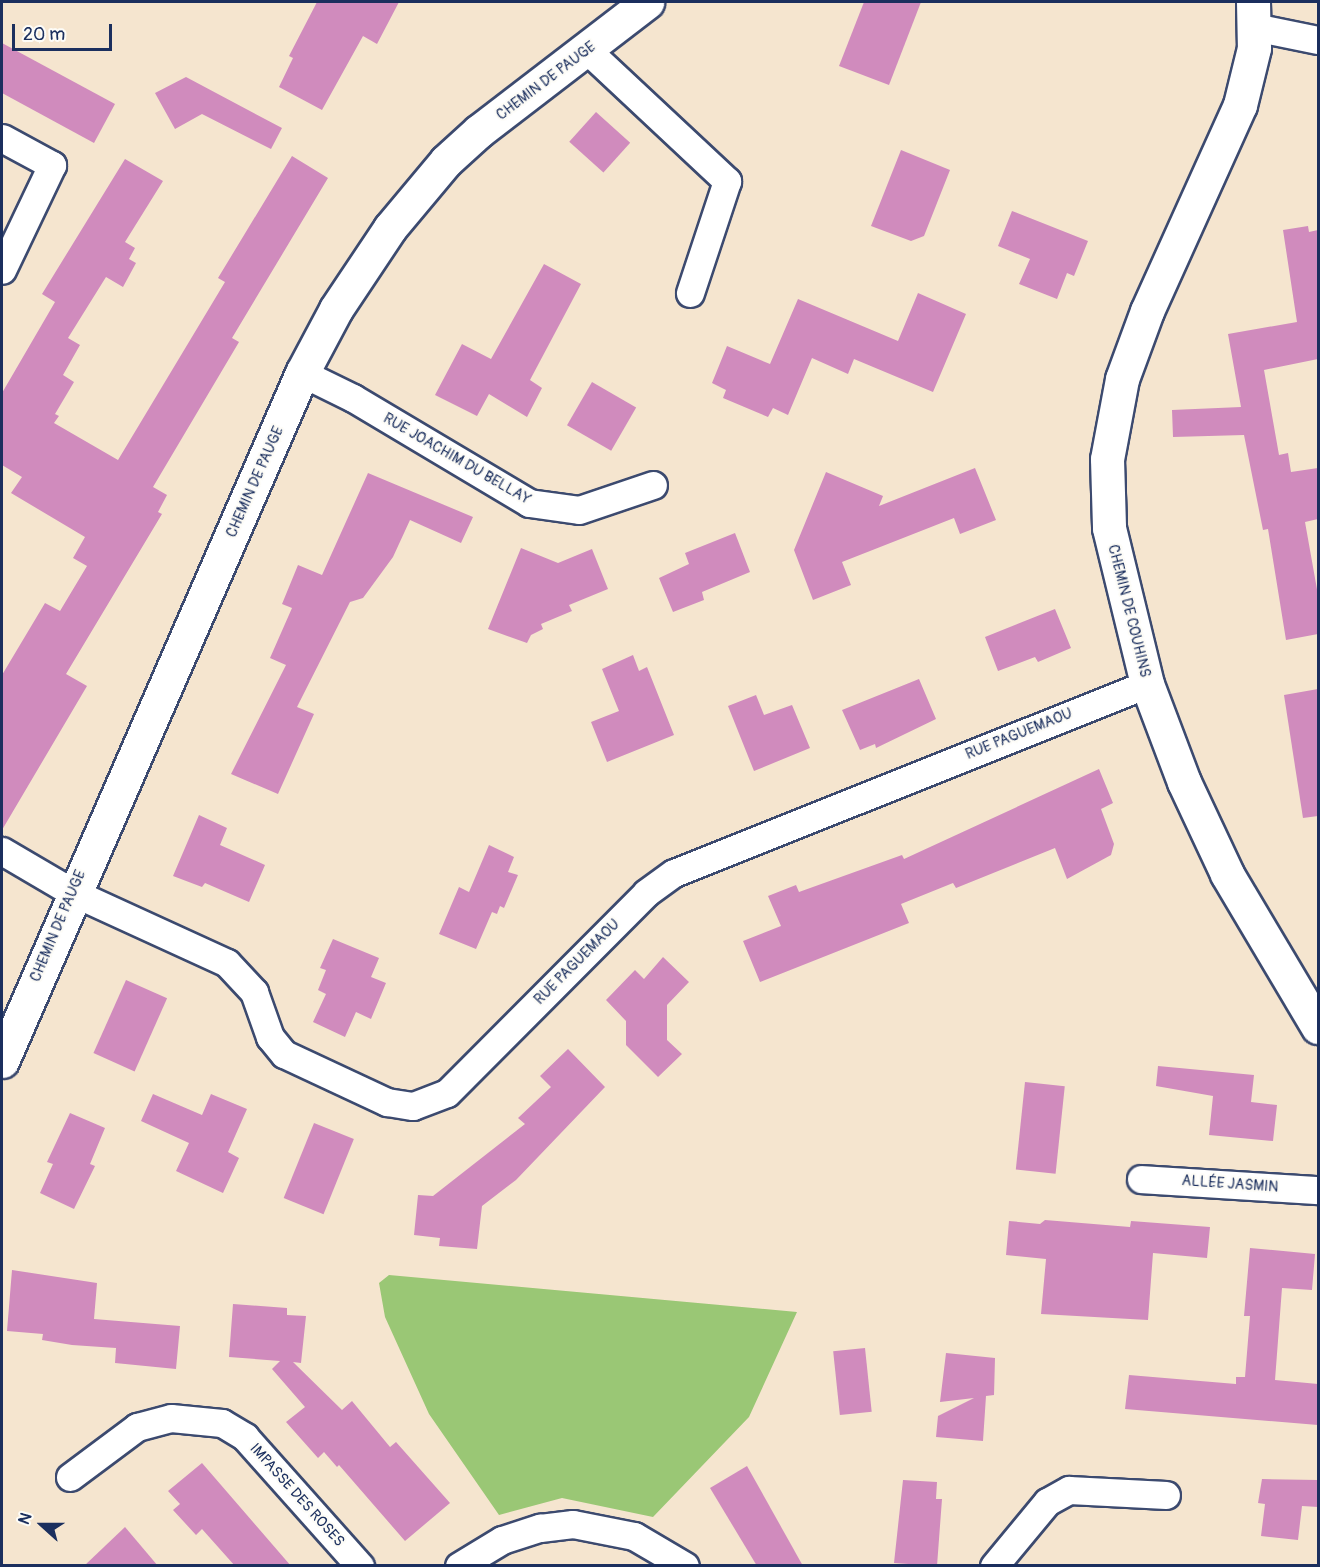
<!DOCTYPE html>
<html>
<head>
<meta charset="utf-8">
<style>
  body { margin:0 }
  #map { position:relative; width:1320px; height:1567px; overflow:hidden; background:#f5e5cf; font-family:Pangolin,sans-serif }
  div>[style] { position:absolute }
  .green>* { inset:0; background:#9ac775 }
  .building>* { inset:0; background:#d08bbd; transform-origin:0 0 }
  .roads { filter:drop-shadow(2px 0 #3c4a6f) drop-shadow(-2px 0 #3c4a6f) drop-shadow(0 2px #3c4a6f) drop-shadow(0 -2px #3c4a6f) }
  .minor>* { height:27px; margin:-13.5px; padding:0 13.5px; transform-origin:13.5px; border-radius:13.5px; background:#fff }
  .tertiary>* { height:33px; margin:-16.5px; padding:0 16.5px; transform-origin:16.5px; border-radius:16.5px; background:#fff }
  span { translate:-50% -50%; white-space:nowrap; text-align:center; line-height:1.15; -webkit-text-stroke:4.5px #fdfcf7; paint-order:stroke }
  .street-label { font-size:15px; color:#1b2f5e }
  .frame { position:absolute; inset:0; border:3px solid #1b2f5e; pointer-events:none }
  .north { position:absolute; left:12px; top:1495px; width:60px; height:60px; -webkit-text-stroke:4px #fdfcf7; paint-order:stroke; rotate:291deg; font-size:16px; font-weight:700; line-height:24px; text-align:center; color:#1b2f5e }
  .north::after { content:''; display:block; margin:auto; width:21px; height:27px; background:#1b2f5e; clip-path:polygon(50% 0,100% 100%,50% 72%,0 100%) }
  .scale { position:absolute; left:12px; top:24px; width:100px; height:27px; box-sizing:border-box; border:3px solid #1b2f5e; border-top:0; padding-left:8px; font-size:18px; line-height:21px; white-space:nowrap; color:#1b2f5e; -webkit-text-stroke:4px #fdfcf7; paint-order:stroke }
</style>
</head>
<body>
<div id="map">
  <div class="green">
    <i style="clip-path:polygon(389px 1275px,797px 1312px,749px 1417px,653px 1517px,562px 1498px,499px 1515px,429px 1414px,385px 1317px,379px 1283px)"></i>
  </div>
  <div class="building">
    <i style="clip-path:polygon(317px 2px,399px 2px,377px 44px,363px 36px,322px 110px,279px 87px,293px 58px,289px 56px)"></i>
    <i style="clip-path:polygon(864px 2px,921px 2px,889px 85px,839px 66px)"></i>
    <i style="clip-path:polygon(2px 43px,115px 104px,94px 143px,2px 93px)"></i>
    <i style="clip-path:polygon(186px 77px,282px 128px,271px 149px,202px 114px,175px 129px,155px 93px)"></i>
    <i style="left:596px;top:112px;width:46px;height:40px;rotate:42deg"></i>
    <i style="clip-path:polygon(901px 150px,950px 170px,924px 236px,911px 241px,871px 226px)"></i>
    <i style="clip-path:polygon(292px 156px,328px 178px,232px 338px,239px 342px,153px 487px,167px 495px,158px 512px,162px 514px,66px 674px,87px 686px,2px 830px,2px 675px,45px 603px,60px 611px,87px 566px,73px 558px,85px 537px,11px 493px,22px 477px,2px 465px,2px 393px,55px 302px,42px 294px,125px 159px,163px 181px,125px 242px,135px 248px,129px 259px,136px 263px,123px 287px,106px 277px,68px 338px,80px 345px,63px 375px,74px 382px,55px 414px,59px 416px,54px 423px,118px 460px,225px 282px,218px 278px)"></i>
    <i style="clip-path:polygon(1012px 211px,1088px 241px,1074px 276px,1067px 273px,1057px 299px,1019px 284px,1030px 259px,998px 246px)"></i>
    <i style="clip-path:polygon(1308px 226px,1309px 232px,1318px 230px,1318px 359px,1264px 370px,1279px 455px,1288px 453px,1291px 472px,1318px 468px,1318px 519px,1305px 522px,1318px 595px,1318px 634px,1286px 640px,1268px 529px,1263px 530px,1244px 435px,1173px 437px,1172px 410px,1241px 407px,1228px 334px,1297px 322px,1283px 230px)"></i>
    <i style="clip-path:polygon(544px 264px,581px 284px,530px 380px,542px 388px,527px 417px,489px 394px,477px 416px,435px 395px,462px 344px,491px 359px)"></i>
    <i style="clip-path:polygon(918px 293px,966px 314px,933px 392px,854px 359px,848px 374px,812px 358px,788px 415px,773px 408px,768px 417px,723px 398px,726px 390px,712px 383px,727px 346px,770px 364px,798px 299px,898px 341px)"></i>
    <i style="left:592px;top:382px;width:51px;height:50px;rotate:30deg"></i>
    <i style="clip-path:polygon(975px 468px,996px 520px,960px 534px,954px 518px,842px 562px,851px 585px,813px 600px,794px 550px,826px 472px,883px 496px,879px 506px)"></i>
    <i style="clip-path:polygon(368px 473px,473px 517px,461px 543px,410px 520px,393px 557px,363px 598px,350px 602px,297px 707px,314px 714px,278px 794px,231px 774px,286px 665px,270px 658px,292px 608px,282px 604px,298px 565px,322px 575px)"></i>
    <i style="clip-path:polygon(735px 533px,750px 572px,702px 592px,704px 600px,673px 612px,659px 578px,689px 564px,685px 553px)"></i>
    <i style="clip-path:polygon(521px 548px,558px 563px,592px 549px,608px 589px,569px 605px,572px 611px,541px 624px,543px 629px,531px 635px,527px 643px,488px 629px)"></i>
    <i style="clip-path:polygon(1055px 609px,1071px 648px,1038px 662px,1035px 657px,998px 671px,985px 637px)"></i>
    <i style="clip-path:polygon(633px 655px,639px 671px,647px 667px,674px 735px,607px 762px,591px 722px,619px 711px,602px 669px)"></i>
    <i style="clip-path:polygon(919px 679px,936px 719px,876px 748px,875px 744px,860px 750px,842px 710px)"></i>
    <i style="clip-path:polygon(1318px 689px,1318px 816px,1303px 818px,1284px 695px)"></i>
    <i style="clip-path:polygon(756px 695px,764px 715px,792px 705px,810px 748px,754px 771px,728px 706px)"></i>
    <i style="clip-path:polygon(1099px 769px,1113px 803px,1101px 809px,1114px 844px,1111px 855px,1067px 879px,1055px 848px,956px 888px,953px 883px,901px 904px,909px 923px,760px 982px,743px 941px,781px 926px,768px 896px,796px 885px,799px 892px,902px 855px,904px 859px)"></i>
    <i style="clip-path:polygon(199px 815px,227px 828px,220px 845px,265px 865px,249px 902px,205px 883px,202px 887px,173px 876px)"></i>
    <i style="clip-path:polygon(489px 845px,514px 857px,508px 872px,518px 875px,504px 908px,500px 906px,497px 914px,492px 912px,476px 949px,439px 934px,459px 887px,469px 892px)"></i>
    <i style="clip-path:polygon(333px 939px,379px 958px,371px 977px,386px 983px,371px 1019px,356px 1012px,345px 1037px,313px 1022px,326px 994px,318px 990px,326px 970px,320px 968px)"></i>
    <i style="clip-path:polygon(663px 957px,689px 982px,667px 1005px,667px 1040px,682px 1054px,658px 1077px,626px 1045px,626px 1021px,606px 1000px,635px 970px,644px 979px)"></i>
    <i style="left:126px;top:980px;width:45px;height:80px;rotate:24deg"></i>
    <i style="clip-path:polygon(568px 1049px,605px 1087px,516px 1180px,482px 1206px,477px 1249px,439px 1246px,440px 1238px,414px 1235px,418px 1195px,433px 1196px,525px 1124px,518px 1118px,551px 1087px,540px 1076px)"></i>
    <i style="clip-path:polygon(1158px 1066px,1254px 1075px,1251px 1102px,1277px 1105px,1273px 1141px,1209px 1135px,1213px 1096px,1156px 1086px)"></i>
    <i style="left:1025px;top:1082px;width:40px;height:88px;rotate:6deg"></i>
    <i style="clip-path:polygon(153px 1094px,202px 1115px,211px 1094px,247px 1109px,228px 1152px,239px 1158px,223px 1193px,176px 1171px,189px 1143px,141px 1121px)"></i>
    <i style="clip-path:polygon(70px 1113px,105px 1128px,90px 1164px,95px 1166px,74px 1209px,40px 1193px,53px 1164px,47px 1162px)"></i>
    <i style="left:314px;top:1123px;width:43px;height:81px;rotate:22deg"></i>
    <i style="clip-path:polygon(1045px 1220px,1130px 1227px,1131px 1221px,1210px 1227px,1207px 1258px,1153px 1253px,1148px 1320px,1041px 1314px,1046px 1259px,1006px 1255px,1009px 1221px,1040px 1224px)"></i>
    <i style="clip-path:polygon(1250px 1248px,1315px 1254px,1312px 1290px,1282px 1288px,1275px 1380px,1318px 1384px,1318px 1425px,1125px 1409px,1129px 1375px,1236px 1384px,1236px 1377px,1245px 1377px,1250px 1316px,1244px 1316px)"></i>
    <i style="clip-path:polygon(12px 1270px,97px 1283px,94px 1319px,180px 1326px,176px 1369px,115px 1363px,116px 1348px,72px 1345px,42px 1340px,43px 1334px,7px 1331px)"></i>
    <i style="clip-path:polygon(233px 1304px,287px 1308px,287px 1315px,306px 1316px,301px 1363px,293px 1362px,342px 1410px,352px 1401px,390px 1447px,396px 1442px,450px 1503px,405px 1541px,339px 1465px,337px 1467px,324px 1452px,318px 1458px,286px 1422px,305px 1407px,272px 1369px,280px 1361px,229px 1357px)"></i>
    <i style="left:865px;top:1348px;width:64px;height:32px;rotate:84deg"></i>
    <i style="clip-path:polygon(946px 1353px,995px 1358px,994px 1395px,986px 1396px,983px 1441px,936px 1437px,938px 1416px,974px 1398px,940px 1402px)"></i>
    <i style="clip-path:polygon(202px 1463px,291px 1566px,235px 1566px,202px 1529px,196px 1535px,173px 1510px,180px 1504px,168px 1491px)"></i>
    <i style="clip-path:polygon(747px 1466px,803px 1566px,757px 1566px,710px 1488px)"></i>
    <i style="clip-path:polygon(1262px 1479px,1318px 1480px,1318px 1507px,1302px 1506px,1298px 1540px,1261px 1536px,1265px 1504px,1258px 1503px)"></i>
    <i style="clip-path:polygon(903px 1480px,937px 1482px,936px 1499px,942px 1499px,937px 1566px,894px 1563px)"></i>
    <i style="clip-path:polygon(125px 1527px,158px 1566px,84px 1566px)"></i>
  </div>
  <div class="roads">
    <div class="minor">
      <i style="left:1254px;top:27px;width:65px;rotate:11.5deg"></i>
      <i style="left:587px;top:50px;width:192px;rotate:43.1deg"></i>
      <i style="left:727px;top:181px;width:118px;rotate:108.3deg"></i>
      <i style="left:2px;top:138px;width:57px;rotate:28.4deg"></i>
      <i style="left:52px;top:165px;width:116px;rotate:115.5deg"></i>
      <i style="left:302px;top:373px;width:57px;rotate:26.1deg"></i>
      <i style="left:353px;top:398px;width:205px;rotate:30.8deg"></i>
      <i style="left:529px;top:503px;width:50px;rotate:8deg"></i>
      <i style="left:579px;top:510px;width:78px;rotate:-18.7deg"></i>
      <i style="left:2px;top:851px;width:81px;rotate:30.4deg"></i>
      <i style="left:72px;top:892px;width:170px;rotate:24.6deg"></i>
      <i style="left:227px;top:963px;width:40px;rotate:47deg"></i>
      <i style="left:254px;top:992px;width:48px;rotate:70.4deg"></i>
      <i style="left:270px;top:1037px;width:22px;rotate:51deg"></i>
      <i style="left:284px;top:1054px;width:114px;rotate:25deg"></i>
      <i style="left:387px;top:1102px;width:26px;rotate:9deg"></i>
      <i style="left:413px;top:1106px;width:36px;rotate:-21deg"></i>
      <i style="left:447px;top:1093px;width:282px;rotate:-45.1deg"></i>
      <i style="left:646px;top:893px;width:34px;rotate:-36deg"></i>
      <i style="left:674px;top:873px;width:509px;rotate:-21.78deg"></i>
      <i style="left:1141px;top:1179px;width:177px;rotate:3.6deg"></i>
      <i style="left:70px;top:1477px;width:84px;rotate:-36.7deg"></i>
      <i style="left:137px;top:1427px;width:35px;rotate:-15deg"></i>
      <i style="left:171px;top:1418px;width:51px;rotate:5.6deg"></i>
      <i style="left:222px;top:1423px;width:27px;rotate:31deg"></i>
      <i style="left:245px;top:1437px;width:173px;rotate:48.3deg"></i>
      <i style="left:459px;top:1566px;width:50px;rotate:-31.2deg"></i>
      <i style="left:502px;top:1540px;width:40px;rotate:-18deg"></i>
      <i style="left:540px;top:1528px;width:33px;rotate:-7deg"></i>
      <i style="left:573px;top:1524px;width:62px;rotate:11.1deg"></i>
      <i style="left:634px;top:1536px;width:59px;rotate:30.5deg"></i>
      <i style="left:994px;top:1566px;width:83px;rotate:-50.4deg"></i>
      <i style="left:1047px;top:1502px;width:25px;rotate:-29deg"></i>
      <i style="left:1069px;top:1490px;width:97px;rotate:3deg"></i>
    </div>
    <div class="tertiary">
      <i style="left:1253px;top:2px;width:46px;rotate:88.8deg"></i>
      <i style="left:1254px;top:48px;width:59px;rotate:103.8deg"></i>
      <i style="left:1240px;top:105px;width:226px;rotate:114.3deg"></i>
      <i style="left:1147px;top:311px;width:72px;rotate:110.2deg"></i>
      <i style="left:1122px;top:379px;width:81px;rotate:100.6deg"></i>
      <i style="left:1107px;top:459px;width:69px;rotate:88.3deg"></i>
      <i style="left:1109px;top:528px;width:161px;rotate:76.3deg"></i>
      <i style="left:1147px;top:684px;width:105px;rotate:69.3deg"></i>
      <i style="left:1184px;top:782px;width:102px;rotate:64.9deg"></i>
      <i style="left:1227px;top:874px;width:178px;rotate:59.3deg"></i>
      <i style="left:2px;top:1061px;width:751px;rotate:-66.44deg"></i>
      <i style="left:302px;top:373px;width:72px;rotate:-62deg"></i>
      <i style="left:336px;top:309px;width:97px;rotate:-56.3deg"></i>
      <i style="left:390px;top:228px;width:87px;rotate:-50.1deg"></i>
      <i style="left:446px;top:161px;width:45px;rotate:-42.3deg"></i>
      <i style="left:479px;top:131px;width:212px;rotate:-37.5deg"></i>
    </div>
  </div>
  <div class="street-label">
    <span style="left:546px;top:81px;rotate:-37deg">CHEMIN DE PAUGE</span>
    <span style="left:457px;top:459px;rotate:30deg">RUE JOACHIM DU BELLAY</span>
    <span style="left:255px;top:482px;rotate:-66deg">CHEMIN DE PAUGE</span>
    <span style="left:1129px;top:611px;rotate:76deg">CHEMIN DE COUHINS</span>
    <span style="left:1019px;top:734px;rotate:-22deg">RUE PAGUEMAOU</span>
    <span style="left:58px;top:926px;rotate:-67deg">CHEMIN DE PAUGE</span>
    <span style="left:577px;top:962px;rotate:-45deg">RUE PAGUEMAOU</span>
    <span style="left:1230px;top:1184px;rotate:4deg">ALLÉE JASMIN</span>
    <span style="left:297px;top:1495px;rotate:48deg">IMPASSE DES ROSES</span>
  </div>
  <div class="frame"></div>
  <div class="north">N</div>
  <div class="scale">20 m</div>
</div>
</body>
</html>
